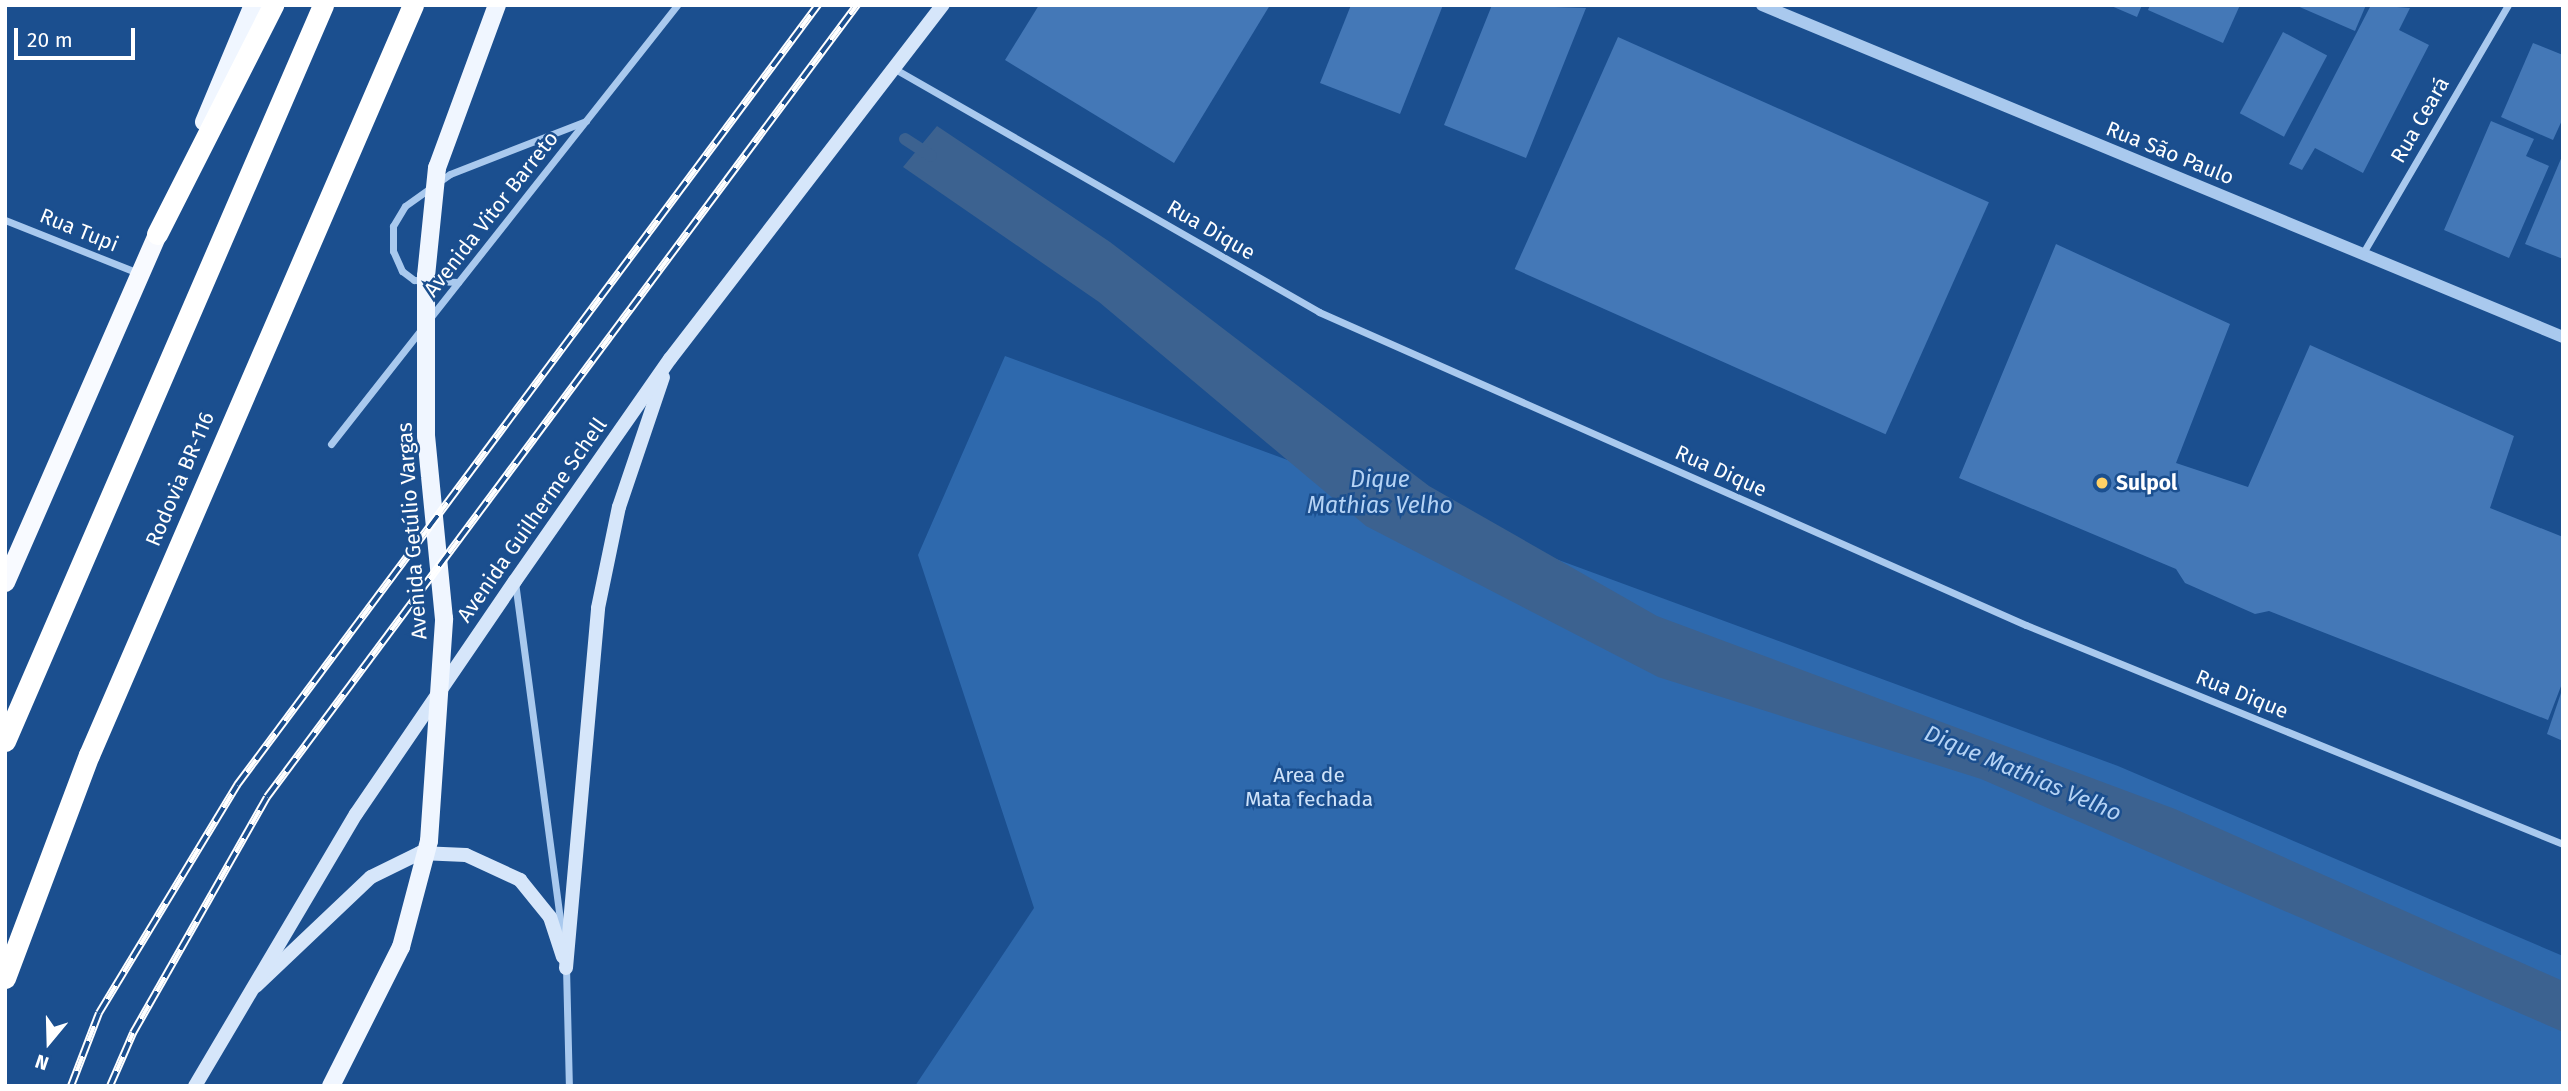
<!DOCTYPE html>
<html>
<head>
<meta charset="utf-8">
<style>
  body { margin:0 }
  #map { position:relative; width:2568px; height:1091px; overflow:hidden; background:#1b4f8f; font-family:"Fira Sans",sans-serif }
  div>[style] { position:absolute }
  .green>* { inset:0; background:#2e69ad }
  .water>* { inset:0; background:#3c6290 }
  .stream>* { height:12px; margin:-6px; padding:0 6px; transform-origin:6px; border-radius:6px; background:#3c6290 }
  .building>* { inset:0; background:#4478b7; transform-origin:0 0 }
  .minor>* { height:7px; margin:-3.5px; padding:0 3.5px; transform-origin:3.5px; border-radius:3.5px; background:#a9c9ee }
  .tertiary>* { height:12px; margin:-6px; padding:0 6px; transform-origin:6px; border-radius:6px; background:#a9c9ee }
  .secondary>* { height:14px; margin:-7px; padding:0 7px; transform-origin:7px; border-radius:7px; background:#d6e6fa }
  .primary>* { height:18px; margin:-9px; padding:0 9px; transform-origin:9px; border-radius:9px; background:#f0f6ff }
  .trunk>* { height:19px; margin:-9.5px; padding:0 9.5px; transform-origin:9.5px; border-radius:9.5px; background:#f8faff }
  .motorway>* { height:21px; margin:-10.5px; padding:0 10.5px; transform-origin:10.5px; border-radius:10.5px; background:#fff }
  .rail>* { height:8px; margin-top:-4px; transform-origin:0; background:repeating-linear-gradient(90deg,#1b4f8f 0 16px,#fff 0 32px); box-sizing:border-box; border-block:2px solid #fff }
  .dots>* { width:19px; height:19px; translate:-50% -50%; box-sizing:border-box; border:4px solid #1b4f8f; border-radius:50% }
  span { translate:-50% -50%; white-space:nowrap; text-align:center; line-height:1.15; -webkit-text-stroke:5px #1b4f8f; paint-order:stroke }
  .street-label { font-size:21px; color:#fff }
  .poi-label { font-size:21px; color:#fff; font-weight:700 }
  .left { translate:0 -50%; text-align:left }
  .park-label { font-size:21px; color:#cfe3fa }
  .water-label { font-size:23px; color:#b5d3f5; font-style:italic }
  .frame { position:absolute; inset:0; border:7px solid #fff; pointer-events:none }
  .north { position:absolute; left:14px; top:1007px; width:70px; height:70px; -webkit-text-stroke:5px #1b4f8f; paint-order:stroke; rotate:199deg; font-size:19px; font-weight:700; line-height:28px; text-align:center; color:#fff }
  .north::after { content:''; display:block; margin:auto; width:24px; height:32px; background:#fff; clip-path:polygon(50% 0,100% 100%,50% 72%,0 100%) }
  .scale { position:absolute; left:14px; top:28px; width:121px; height:32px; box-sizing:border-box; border:4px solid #fff; border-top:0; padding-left:9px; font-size:21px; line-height:24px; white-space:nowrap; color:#fff; -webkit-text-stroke:5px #1b4f8f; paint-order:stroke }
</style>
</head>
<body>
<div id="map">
  <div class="green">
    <i style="clip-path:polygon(1005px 356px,2118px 766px,2563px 956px,2563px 1086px,915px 1086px,1034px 908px,918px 555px)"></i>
  </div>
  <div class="water">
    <i style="clip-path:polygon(937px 126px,1110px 242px,1429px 486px,1657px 616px,2175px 809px,2563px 981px,2563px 1032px,1981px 779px,1658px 677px,1366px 526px,1099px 302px,903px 167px)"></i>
  </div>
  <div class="stream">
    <i style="left:905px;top:139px;width:31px;rotate:33deg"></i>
  </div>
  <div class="building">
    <i style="clip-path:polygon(1039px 5px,1270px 5px,1174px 163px,1005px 60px)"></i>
    <i style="clip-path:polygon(1351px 5px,1443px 5px,1400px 114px,1320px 83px)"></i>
    <i style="clip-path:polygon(1492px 5px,1586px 8px,1526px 158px,1444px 125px)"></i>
    <i style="clip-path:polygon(2109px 5px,2142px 5px,2137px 17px)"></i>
    <i style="clip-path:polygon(2150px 5px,2240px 5px,2223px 43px,2148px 10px)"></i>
    <i style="clip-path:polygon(2295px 5px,2366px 5px,2355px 31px)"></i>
    <i style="clip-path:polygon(2371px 5px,2410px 8px,2399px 30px,2429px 45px,2363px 173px,2315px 148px,2302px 170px,2289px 164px)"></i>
    <i style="left:2283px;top:32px;width:50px;height:92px;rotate:28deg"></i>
    <i style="left:1618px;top:37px;width:406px;height:254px;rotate:24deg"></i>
    <i style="clip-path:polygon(2533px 43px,2563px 55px,2563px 118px,2553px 140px,2501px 117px)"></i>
    <i style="clip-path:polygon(2491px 121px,2534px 139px,2526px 156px,2549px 166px,2509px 258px,2444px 230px)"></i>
    <i style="clip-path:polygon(2563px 154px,2563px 259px,2525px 244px)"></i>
    <i style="clip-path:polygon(2056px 244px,2230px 324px,2176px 463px,2248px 487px,2310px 345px,2514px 436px,2490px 508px,2563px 537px,2563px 681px,2548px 720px,2269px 611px,2255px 614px,2185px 583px,2176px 569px,1959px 478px)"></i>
    <i style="clip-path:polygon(2562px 690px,2563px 690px,2563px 741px,2547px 734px)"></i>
  </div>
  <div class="minor">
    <i style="left:895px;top:69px;width:489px;rotate:29.8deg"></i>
    <i style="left:1319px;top:312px;width:773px;rotate:23.88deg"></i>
    <i style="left:2026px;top:625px;width:580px;rotate:22.19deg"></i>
    <i style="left:5px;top:220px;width:143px;rotate:21.7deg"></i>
    <i style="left:2363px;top:253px;width:287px;rotate:-59.7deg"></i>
    <i style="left:458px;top:282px;width:44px;rotate:-177.4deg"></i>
    <i style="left:414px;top:280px;width:15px;rotate:-143deg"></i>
    <i style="left:402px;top:271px;width:22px;rotate:-114deg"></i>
    <i style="left:393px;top:251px;width:25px;rotate:-90deg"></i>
    <i style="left:393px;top:226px;width:23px;rotate:-59deg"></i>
    <i style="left:405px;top:206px;width:55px;rotate:-35.4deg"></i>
    <i style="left:450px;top:174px;width:146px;rotate:-21.3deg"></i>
    <i style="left:430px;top:318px;width:399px;rotate:-51.7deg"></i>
    <i style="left:331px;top:444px;width:149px;rotate:-51.8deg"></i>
    <i style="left:515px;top:582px;width:356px;rotate:82.4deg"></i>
    <i style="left:566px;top:967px;width:119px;rotate:88.6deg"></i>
  </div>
  <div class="tertiary">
    <i style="left:1762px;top:5px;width:867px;rotate:22.51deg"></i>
  </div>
  <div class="secondary">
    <i style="left:566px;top:968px;width:361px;rotate:-84.9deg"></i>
    <i style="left:598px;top:608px;width:103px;rotate:-78.3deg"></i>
    <i style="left:619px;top:507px;width:137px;rotate:-71.3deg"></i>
    <i style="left:256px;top:986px;width:158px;rotate:-43.5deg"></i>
    <i style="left:371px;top:877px;width:55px;rotate:-26.1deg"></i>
    <i style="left:420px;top:853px;width:46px;rotate:2.5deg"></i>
    <i style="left:466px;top:855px;width:60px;rotate:24.8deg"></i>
    <i style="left:520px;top:880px;width:48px;rotate:51deg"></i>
    <i style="left:550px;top:917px;width:42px;rotate:72deg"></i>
    <i style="left:195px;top:1086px;width:316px;rotate:-59.4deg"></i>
    <i style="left:356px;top:814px;width:282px;rotate:-55.7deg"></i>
    <i style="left:515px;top:581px;width:271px;rotate:-55.1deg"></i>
    <i style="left:670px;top:359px;width:447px;rotate:-52.4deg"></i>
  </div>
  <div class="primary">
    <i style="left:204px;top:122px;width:127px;rotate:-67.3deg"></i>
    <i style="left:331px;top:1086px;width:156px;rotate:-63.3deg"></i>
    <i style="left:401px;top:947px;width:110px;rotate:-75.2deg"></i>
    <i style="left:429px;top:841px;width:223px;rotate:-86.1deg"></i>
    <i style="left:444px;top:619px;width:184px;rotate:-95.6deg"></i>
    <i style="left:426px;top:436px;width:160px;rotate:-90deg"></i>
    <i style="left:426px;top:276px;width:109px;rotate:-84.2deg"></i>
    <i style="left:437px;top:168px;width:174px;rotate:-69.8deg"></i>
  </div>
  <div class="trunk">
    <i style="left:5px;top:582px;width:380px;rotate:-66.4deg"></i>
  </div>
  <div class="motorway">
    <i style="left:157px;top:234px;width:257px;rotate:-63.1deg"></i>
    <i style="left:5px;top:741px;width:802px;rotate:-66.63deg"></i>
    <i style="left:5px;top:978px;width:238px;rotate:-69.4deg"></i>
    <i style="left:89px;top:755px;width:817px;rotate:-66.64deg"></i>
  </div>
  <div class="rail">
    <i style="left:71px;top:1086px;width:78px;rotate:-69deg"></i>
    <i style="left:99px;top:1013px;width:267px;rotate:-58.8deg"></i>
    <i style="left:237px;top:785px;width:973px;rotate:-53.32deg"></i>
    <i style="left:110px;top:1086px;width:58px;rotate:-66.5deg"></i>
    <i style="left:133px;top:1033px;width:271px;rotate:-60.4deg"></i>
    <i style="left:267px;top:797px;width:988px;rotate:-53.32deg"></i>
  </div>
  <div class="dots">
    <i style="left:2102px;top:483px;background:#ffd166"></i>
  </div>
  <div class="street-label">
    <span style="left:2420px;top:120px;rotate:-60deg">Rua Ceará</span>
    <span style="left:2170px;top:153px;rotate:22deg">Rua São Paulo</span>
    <span style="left:491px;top:214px;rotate:-52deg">Avenida Vitor Barreto</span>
    <span style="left:79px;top:230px;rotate:22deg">Rua Tupi</span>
    <span style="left:1211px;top:230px;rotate:30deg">Rua Dique</span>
    <span style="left:1721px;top:471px;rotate:24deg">Rua Dique</span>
    <span style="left:180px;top:479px;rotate:-67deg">Rodovia BR-116</span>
    <span style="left:532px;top:520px;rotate:-55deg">Avenida Guilherme Schell</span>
    <span style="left:412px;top:531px;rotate:-94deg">Avenida Getúlio Vargas</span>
    <span style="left:2242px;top:694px;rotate:22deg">Rua Dique</span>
  </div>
  <div class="poi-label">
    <span class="left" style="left:2116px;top:483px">Sulpol</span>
  </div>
  <div class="park-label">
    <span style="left:1309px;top:787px">Area de<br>Mata fechada</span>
  </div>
  <div class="water-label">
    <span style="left:1380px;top:492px">Dique<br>Mathias Velho</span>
    <span style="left:2023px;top:773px;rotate:23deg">Dique Mathias Velho</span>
  </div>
  <div class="frame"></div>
  <div class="north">N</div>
  <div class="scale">20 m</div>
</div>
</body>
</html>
